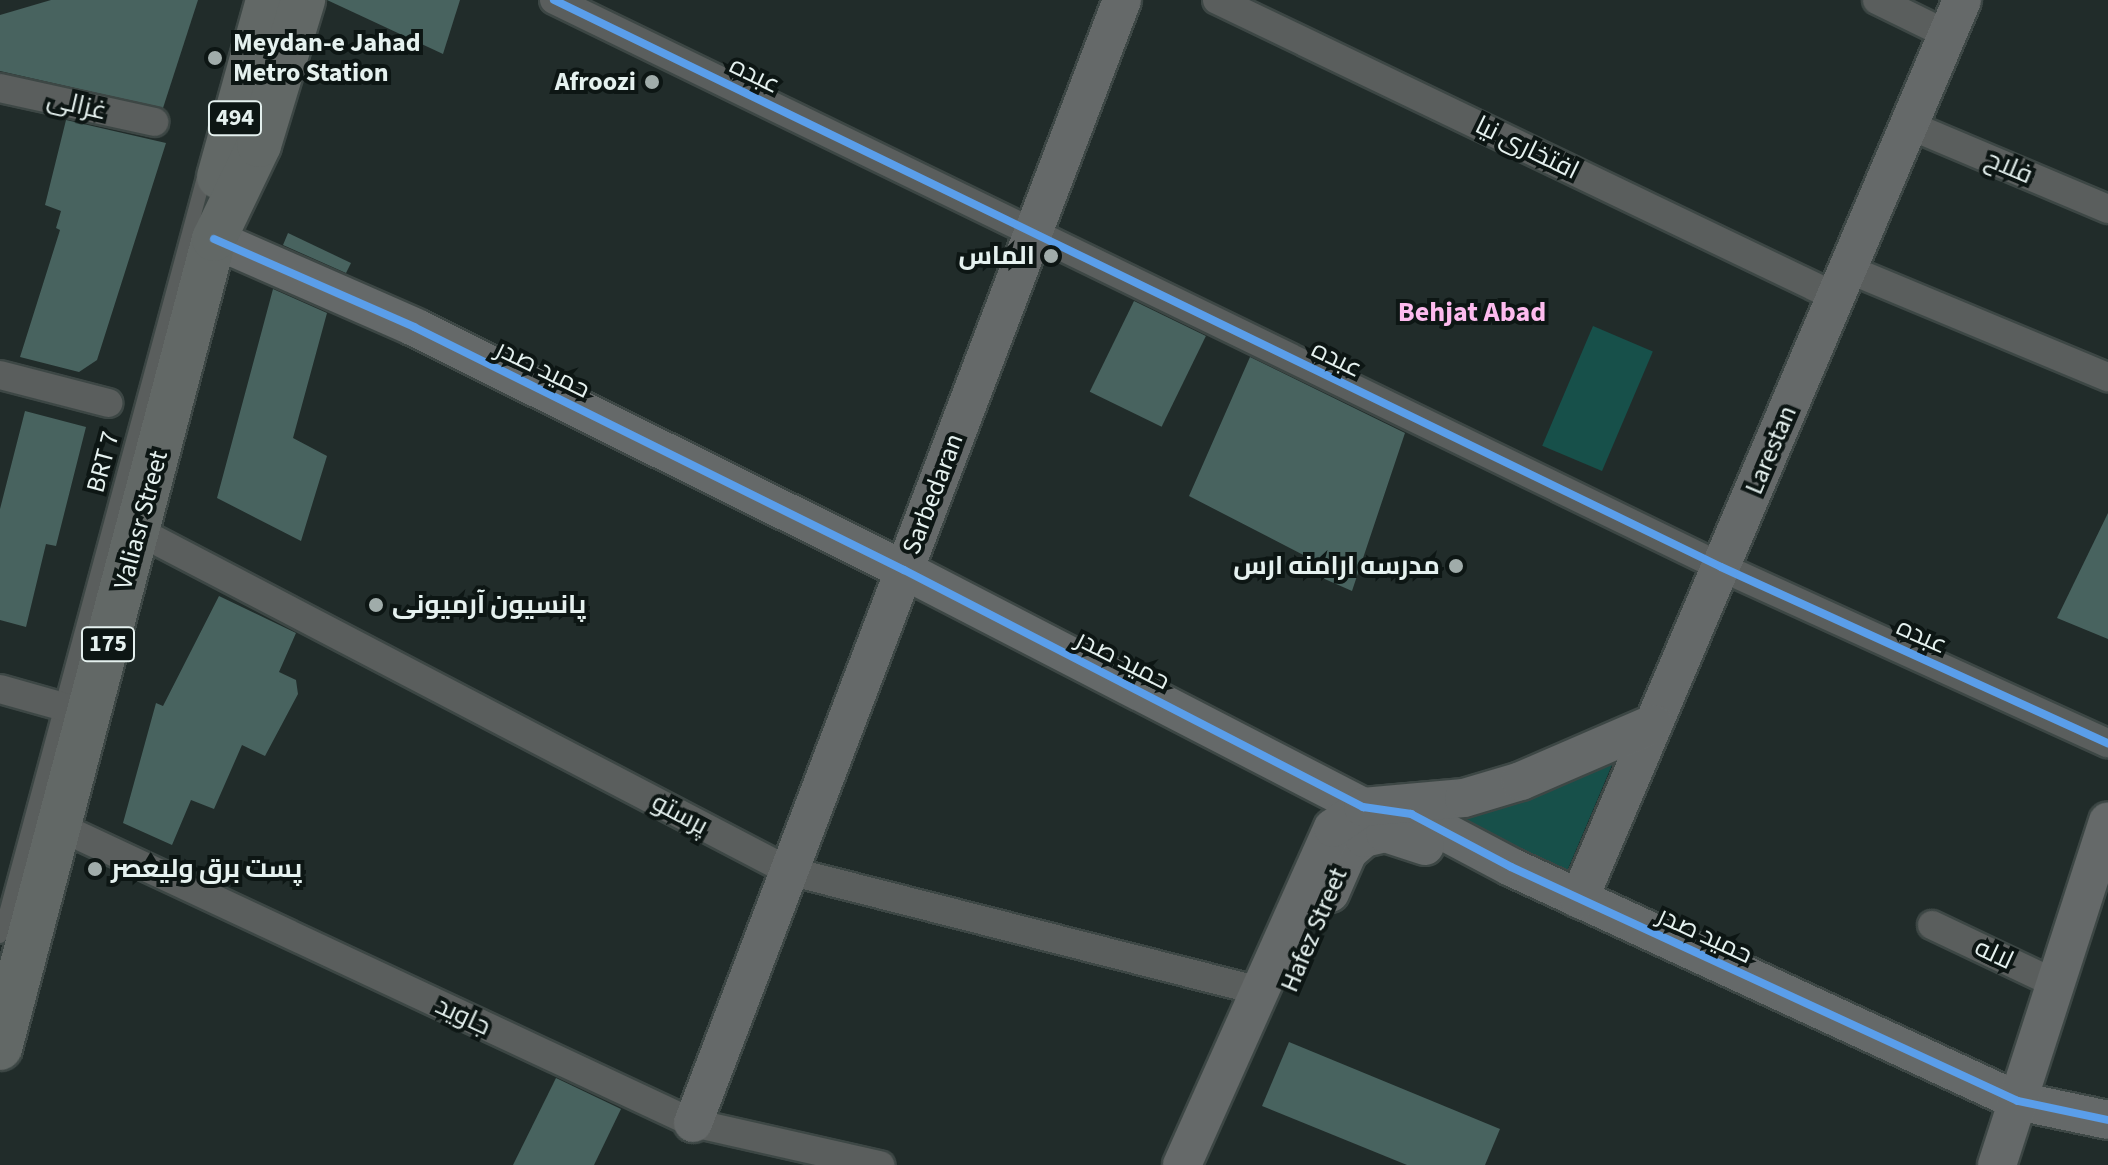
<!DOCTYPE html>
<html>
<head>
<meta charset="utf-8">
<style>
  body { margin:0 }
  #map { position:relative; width:2108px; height:1165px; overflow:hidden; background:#212c2a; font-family:"Source Sans 3",Cairo,sans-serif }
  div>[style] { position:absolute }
  .green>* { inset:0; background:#17504a; transform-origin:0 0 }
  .building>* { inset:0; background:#48635f; transform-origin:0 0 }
  .roads { filter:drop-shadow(2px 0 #3d4745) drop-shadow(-2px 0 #3d4745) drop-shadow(0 2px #3d4745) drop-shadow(0 -2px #3d4745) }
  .lane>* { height:14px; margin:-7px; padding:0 7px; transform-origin:7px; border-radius:7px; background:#5a5e5d }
  .street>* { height:28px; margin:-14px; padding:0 14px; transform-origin:14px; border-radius:14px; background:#5a5e5d }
  .secondary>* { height:38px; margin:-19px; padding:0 19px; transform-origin:19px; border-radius:19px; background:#656969 }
  .primary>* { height:44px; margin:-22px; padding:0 22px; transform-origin:22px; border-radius:22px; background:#626866 }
  .cycleway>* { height:8px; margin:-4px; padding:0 4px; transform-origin:4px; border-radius:4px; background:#5a9eea }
  .dots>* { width:22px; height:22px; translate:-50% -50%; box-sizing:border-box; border:4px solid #0d1614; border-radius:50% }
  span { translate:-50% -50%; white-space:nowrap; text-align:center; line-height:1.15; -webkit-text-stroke:8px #0d1614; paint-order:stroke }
  .shield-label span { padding:2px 6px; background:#0d1614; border:2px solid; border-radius:6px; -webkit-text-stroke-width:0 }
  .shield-label { font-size:24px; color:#e5f1ef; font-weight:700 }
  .poi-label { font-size:26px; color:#e5f1ef; font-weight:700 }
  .left { translate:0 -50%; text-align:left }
  .right { translate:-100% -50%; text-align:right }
  .street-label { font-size:26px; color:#e5f1ef }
  .neighbourhood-label { font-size:28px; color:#fdbbee; font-weight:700 }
</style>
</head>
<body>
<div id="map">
  <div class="green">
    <i style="left:1593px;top:326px;width:65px;height:130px;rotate:23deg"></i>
    <i style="clip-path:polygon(1623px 739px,1565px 876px,1443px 810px)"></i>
  </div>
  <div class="building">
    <i style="clip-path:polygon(51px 0,198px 0,163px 108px,0 71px,0 15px)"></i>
    <i style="clip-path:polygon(327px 0,460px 0,443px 54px)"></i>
    <i style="clip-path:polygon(66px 120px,166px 143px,97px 360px,79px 372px,20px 357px,60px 230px,56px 228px,61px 211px,45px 205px)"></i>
    <i style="clip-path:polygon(288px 233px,351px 263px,346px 273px,283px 245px)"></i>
    <i style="clip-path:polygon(273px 289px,327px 313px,293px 438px,327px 456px,301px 541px,217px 498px)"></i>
    <i style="left:1134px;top:301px;width:80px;height:101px;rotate:26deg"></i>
    <i style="clip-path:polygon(1250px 357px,1405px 433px,1352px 591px,1311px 573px,1315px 561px,1189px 496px)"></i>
    <i style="clip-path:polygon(25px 411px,86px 427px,56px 546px,46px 544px,26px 627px,0 620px,0 509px)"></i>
    <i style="clip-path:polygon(2108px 513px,2108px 639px,2057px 618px)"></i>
    <i style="clip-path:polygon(219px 596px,296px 633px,279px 672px,296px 680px,298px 694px,265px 756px,242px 745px,214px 809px,191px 800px,172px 845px,123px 823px,156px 703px,163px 706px)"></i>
    <i style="clip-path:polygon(1289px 1042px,1500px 1129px,1485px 1165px,1407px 1165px,1262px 1106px)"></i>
    <i style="clip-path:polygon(556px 1078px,621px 1109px,594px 1165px,513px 1165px)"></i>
  </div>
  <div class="roads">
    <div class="lane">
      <i style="left:0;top:936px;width:793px;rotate:-74.95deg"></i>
    </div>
    <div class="street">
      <i style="left:554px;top:0;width:1297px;rotate:25.91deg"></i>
      <i style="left:1721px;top:567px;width:425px;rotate:24.5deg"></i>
      <i style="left:1217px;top:0;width:687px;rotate:25.63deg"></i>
      <i style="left:1877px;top:0;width:79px;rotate:26.2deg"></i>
      <i style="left:0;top:88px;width:158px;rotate:12.4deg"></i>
      <i style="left:1909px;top:125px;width:216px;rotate:22.9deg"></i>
      <i style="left:1848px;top:269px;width:282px;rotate:22.6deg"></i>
      <i style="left:0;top:375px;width:112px;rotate:14.5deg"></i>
      <i style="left:138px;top:531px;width:734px;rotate:27.58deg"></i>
      <i style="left:789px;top:871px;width:488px;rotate:14.3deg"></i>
      <i style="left:0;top:689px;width:92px;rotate:15.7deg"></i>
      <i style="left:60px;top:827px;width:699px;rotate:25.06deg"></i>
      <i style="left:693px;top:1123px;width:192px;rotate:12.7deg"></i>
      <i style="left:1932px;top:925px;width:137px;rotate:25.4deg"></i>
    </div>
    <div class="secondary">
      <i style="left:214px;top:239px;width:219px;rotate:23.7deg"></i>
      <i style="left:414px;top:327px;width:547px;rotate:26.38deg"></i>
      <i style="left:904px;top:570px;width:517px;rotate:27.31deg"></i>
      <i style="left:1363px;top:807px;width:49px;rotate:8.3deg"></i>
      <i style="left:1411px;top:814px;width:113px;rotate:27.9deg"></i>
      <i style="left:1511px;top:867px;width:558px;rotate:24.78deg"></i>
      <i style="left:2018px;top:1101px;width:92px;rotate:11.9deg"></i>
      <i style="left:1330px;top:893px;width:45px;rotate:-66.3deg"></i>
      <i style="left:1348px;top:852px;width:21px;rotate:-41deg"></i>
      <i style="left:1364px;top:838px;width:22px;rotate:-13deg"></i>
      <i style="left:1385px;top:833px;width:42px;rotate:18deg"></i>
      <i style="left:1579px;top:899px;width:977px;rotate:-66.92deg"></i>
      <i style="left:693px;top:1123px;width:1202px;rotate:-69.09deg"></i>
      <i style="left:1182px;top:1165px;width:369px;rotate:-65.9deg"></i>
      <i style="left:1333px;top:828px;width:37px;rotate:-35deg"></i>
      <i style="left:1363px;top:807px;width:101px;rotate:-5.1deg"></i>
      <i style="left:1464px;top:798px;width:59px;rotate:-16.6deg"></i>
      <i style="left:1521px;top:781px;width:144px;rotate:-23.4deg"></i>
      <i style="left:1997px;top:1165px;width:361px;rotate:-72.1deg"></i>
    </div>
    <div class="primary">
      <i style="left:219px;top:177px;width:184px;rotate:-74.5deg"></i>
      <i style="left:0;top:1048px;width:837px;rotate:-75.18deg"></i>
      <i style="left:214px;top:239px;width:104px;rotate:-64.4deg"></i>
      <i style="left:259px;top:145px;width:152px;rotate:-73.1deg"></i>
    </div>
  </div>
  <div class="cycleway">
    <i style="left:554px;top:0;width:1297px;rotate:25.91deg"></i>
    <i style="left:1721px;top:567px;width:425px;rotate:24.5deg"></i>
    <i style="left:214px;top:239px;width:219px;rotate:23.7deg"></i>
    <i style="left:414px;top:327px;width:547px;rotate:26.38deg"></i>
    <i style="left:904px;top:570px;width:517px;rotate:27.31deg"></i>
    <i style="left:1363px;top:807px;width:49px;rotate:8.3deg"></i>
    <i style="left:1411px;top:814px;width:113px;rotate:27.9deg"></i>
    <i style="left:1511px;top:867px;width:558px;rotate:24.78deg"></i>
    <i style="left:2018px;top:1101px;width:92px;rotate:11.9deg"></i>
  </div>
  <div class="dots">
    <i style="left:215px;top:58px;background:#a0acaa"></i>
    <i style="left:652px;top:82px;background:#a0acaa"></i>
    <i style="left:1051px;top:256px;background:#a0acaa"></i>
    <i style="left:1456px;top:566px;background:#a0acaa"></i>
    <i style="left:376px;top:605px;background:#a0acaa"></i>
    <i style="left:95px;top:869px;background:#a0acaa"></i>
  </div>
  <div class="shield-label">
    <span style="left:235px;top:118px">494</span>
    <span style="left:108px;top:644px">175</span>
  </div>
  <div class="poi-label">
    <span class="left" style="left:233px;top:58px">Meydan-e Jahad<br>Metro Station</span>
    <span class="right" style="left:636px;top:82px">Afroozi</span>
    <span class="right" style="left:1035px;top:256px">الماس</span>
    <span class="right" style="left:1440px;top:566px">مدرسه ارامنه ارس</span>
    <span class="left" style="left:392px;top:605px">پانسیون آرمیونی</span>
    <span class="left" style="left:111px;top:869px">پست برق ولیعصر</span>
  </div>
  <div class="street-label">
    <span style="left:755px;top:75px;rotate:26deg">عبده</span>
    <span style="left:77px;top:105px;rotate:13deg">غزالی</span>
    <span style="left:1527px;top:148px;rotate:26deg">افتخاری نیا</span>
    <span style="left:2009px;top:167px;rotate:23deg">فلاح</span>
    <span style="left:1337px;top:359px;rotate:26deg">عبده</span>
    <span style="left:543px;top:369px;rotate:26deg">حمید صدر</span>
    <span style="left:1771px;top:450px;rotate:-67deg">Larestan</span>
    <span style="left:103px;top:462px;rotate:-75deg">BRT 7</span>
    <span style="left:933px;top:494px;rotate:-69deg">Sarbedaran</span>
    <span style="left:141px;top:520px;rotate:-75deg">Valiasr Street</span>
    <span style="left:1922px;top:636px;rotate:24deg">عبده</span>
    <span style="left:1123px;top:660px;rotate:27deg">حمید صدر</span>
    <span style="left:680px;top:814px;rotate:28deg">پرستو</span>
    <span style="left:1314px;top:930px;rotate:-67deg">Hafez Street</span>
    <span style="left:1705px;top:935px;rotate:25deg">حمید صدر</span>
    <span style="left:1994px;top:954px;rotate:25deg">لاله</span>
    <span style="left:463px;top:1016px;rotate:25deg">جاوید</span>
  </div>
  <div class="neighbourhood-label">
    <span style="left:1472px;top:312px">Behjat Abad</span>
  </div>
</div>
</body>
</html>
